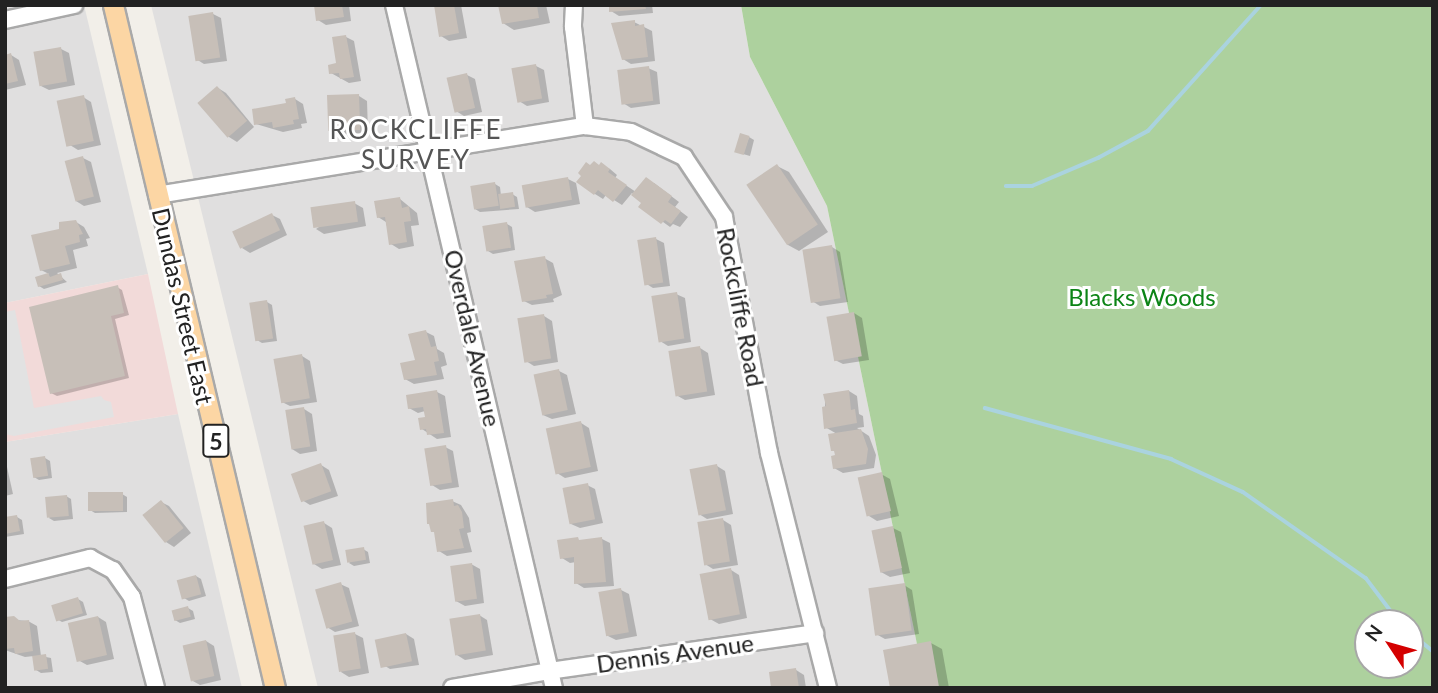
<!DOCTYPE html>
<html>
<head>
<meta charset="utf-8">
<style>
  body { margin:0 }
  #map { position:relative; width:1438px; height:693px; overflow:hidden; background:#f2efe9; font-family:Lato,sans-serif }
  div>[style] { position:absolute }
  .residential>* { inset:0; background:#e0dfdf }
  .commercial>* { inset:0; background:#f2dad9 }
  .forest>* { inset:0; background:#add19e }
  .parking>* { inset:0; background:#e2e2e2 }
  .shadow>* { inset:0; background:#0003 }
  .stream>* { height:3.5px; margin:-1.75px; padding:0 1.75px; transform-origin:1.75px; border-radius:1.75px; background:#aad3df }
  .building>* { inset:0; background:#c7bfb8; transform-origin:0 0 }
  .roads { filter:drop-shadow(2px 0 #a9a9a9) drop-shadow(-2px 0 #a9a9a9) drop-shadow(0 2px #a9a9a9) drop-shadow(0 -2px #a9a9a9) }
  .minor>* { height:16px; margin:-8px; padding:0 8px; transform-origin:8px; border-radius:8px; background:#fff }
  .major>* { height:19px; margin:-9.5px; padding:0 9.5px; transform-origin:9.5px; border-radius:9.5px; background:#fcd6a4 }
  span { translate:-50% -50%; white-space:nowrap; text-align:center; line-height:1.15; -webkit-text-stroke:6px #fff; paint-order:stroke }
  .shield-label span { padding:2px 5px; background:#fff; border:2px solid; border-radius:5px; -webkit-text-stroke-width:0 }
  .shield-label { font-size:23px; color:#222; font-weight:700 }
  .park-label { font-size:24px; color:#0c8416 }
  .street-label { font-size:24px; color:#222 }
  .neighbourhood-label { font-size:26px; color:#555; letter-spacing:2px }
  .frame { position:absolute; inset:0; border:7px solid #222; pointer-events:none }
  .north { position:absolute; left:1354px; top:609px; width:70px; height:70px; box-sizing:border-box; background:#fff; border:2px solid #a7a7a7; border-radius:50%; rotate:306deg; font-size:19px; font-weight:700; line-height:28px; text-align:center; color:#222 }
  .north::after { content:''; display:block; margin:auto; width:24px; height:32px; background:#d40000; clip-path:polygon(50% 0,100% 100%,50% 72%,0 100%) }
</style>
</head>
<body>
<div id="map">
  <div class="residential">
    <i style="clip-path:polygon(5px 5px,84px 5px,148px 274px,5px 303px)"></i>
    <i style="clip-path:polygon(151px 5px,741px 5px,750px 57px,827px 206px,926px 688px,318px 688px)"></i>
    <i style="clip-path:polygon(178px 414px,242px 688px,5px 688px,5px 442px)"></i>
  </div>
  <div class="commercial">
    <i style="clip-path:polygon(148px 274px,178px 414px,5px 442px,5px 303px)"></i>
  </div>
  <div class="forest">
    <i style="clip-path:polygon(evenodd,741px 5px,1433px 5px,1433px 688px,926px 688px,827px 206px,750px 57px,741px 5px,1368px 623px,1410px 623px,1410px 665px,1368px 665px,1368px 623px)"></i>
  </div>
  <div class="parking">
    <i style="clip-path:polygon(15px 310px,34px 408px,101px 396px,104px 400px,111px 402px,114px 417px,14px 436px,5px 434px,5px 312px)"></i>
  </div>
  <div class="shadow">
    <i style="clip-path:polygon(316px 5px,349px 5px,351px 21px,326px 25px,318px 20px)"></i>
    <i style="clip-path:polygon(435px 5px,461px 5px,467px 38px,449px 41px,441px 36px)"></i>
    <i style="clip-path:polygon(500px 5px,546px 5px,550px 23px,514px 30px,503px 23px)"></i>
    <i style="clip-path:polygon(610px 5px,652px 5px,653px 13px,619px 16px,611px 11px)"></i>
    <i style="clip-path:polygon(213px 14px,221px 18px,227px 61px,204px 64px,196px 59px)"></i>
    <i style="clip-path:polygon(634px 22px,652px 31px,655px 61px,631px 64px,623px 59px,613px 24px)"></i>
    <i style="clip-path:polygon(346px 37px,354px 41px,361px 81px,349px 83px,331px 73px,338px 65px)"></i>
    <i style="clip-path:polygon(61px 49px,69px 53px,75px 85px,49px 90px,41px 86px)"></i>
    <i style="clip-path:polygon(11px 55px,19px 60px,26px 85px,5px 90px,5px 57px)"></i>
    <i style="clip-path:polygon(536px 66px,544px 70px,549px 102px,527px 106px,519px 101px)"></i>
    <i style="clip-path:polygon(648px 68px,657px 72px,660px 104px,631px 108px,623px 103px)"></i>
    <i style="clip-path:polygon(467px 75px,475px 79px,482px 112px,464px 116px,456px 111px)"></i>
    <i style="clip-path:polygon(218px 88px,226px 93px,254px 127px,237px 142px,229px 137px,200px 103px)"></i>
    <i style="clip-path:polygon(359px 96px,367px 101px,368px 133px,338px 134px,330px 129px)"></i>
    <i style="clip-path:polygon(83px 97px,91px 102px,101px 145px,78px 150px,70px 145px)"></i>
    <i style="clip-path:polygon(295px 99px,303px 104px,307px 123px,301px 124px,302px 128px,283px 132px,256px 124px)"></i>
    <i style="clip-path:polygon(749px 137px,754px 140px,750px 156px,743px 154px)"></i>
    <i style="clip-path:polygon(83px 158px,91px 162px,101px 202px,84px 206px,76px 201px)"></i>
    <i style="clip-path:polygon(600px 166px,610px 169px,617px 175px,615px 178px,636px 192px,654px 183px,679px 202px,675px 207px,688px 217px,680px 227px,673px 224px,670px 227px,641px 206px,644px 202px,632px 193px,622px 205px,606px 195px,603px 199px,595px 194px,591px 167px)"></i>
    <i style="clip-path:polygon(777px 166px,789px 172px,828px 232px,799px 251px,788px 245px)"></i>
    <i style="clip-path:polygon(568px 179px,576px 183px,580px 204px,535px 212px,527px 207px)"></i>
    <i style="clip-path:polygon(495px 184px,500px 187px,501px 196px,512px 194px,517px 197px,519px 209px,480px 212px,475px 209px)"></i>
    <i style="clip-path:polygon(400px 199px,417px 213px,419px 225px,411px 226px,414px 246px,399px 249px,391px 244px,386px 222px,378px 217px)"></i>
    <i style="clip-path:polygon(354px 203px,363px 208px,366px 226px,324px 234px,316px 229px)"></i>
    <i style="clip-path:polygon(272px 215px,280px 219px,287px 235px,250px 253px,242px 248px)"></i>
    <i style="clip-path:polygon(76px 222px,84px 227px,90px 238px,86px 239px,88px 246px,73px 250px,77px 268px,57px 273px,67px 282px,44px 289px,39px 286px,37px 279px,49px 274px,41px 270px,60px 230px)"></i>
    <i style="clip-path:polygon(507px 224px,512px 227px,515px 250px,493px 254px,488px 251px)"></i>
    <i style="clip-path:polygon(656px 239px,664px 243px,670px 286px,653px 288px,645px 283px)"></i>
    <i style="clip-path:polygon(832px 247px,840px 252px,848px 302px,820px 306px,812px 301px)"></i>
    <i style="clip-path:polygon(544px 258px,553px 263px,562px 295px,553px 299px,554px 302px,532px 305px,524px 301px)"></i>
    <i style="clip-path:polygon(117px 287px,122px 290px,129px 315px,115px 319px,129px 378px,57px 396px,51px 393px)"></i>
    <i style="clip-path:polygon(676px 294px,685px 298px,691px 342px,668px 346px,660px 341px)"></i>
    <i style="clip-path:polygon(267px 302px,272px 305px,277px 341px,262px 343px,257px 340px)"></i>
    <i style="clip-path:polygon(854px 313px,862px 318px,869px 360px,843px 364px,835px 360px)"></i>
    <i style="clip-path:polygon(544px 316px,552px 321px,558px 362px,534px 366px,526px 361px)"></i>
    <i style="clip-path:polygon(426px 332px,434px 336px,437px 349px,444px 353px,447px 365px,441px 367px,444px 379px,414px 384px,405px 379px,417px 361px)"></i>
    <i style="clip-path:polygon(700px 348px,708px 353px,715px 395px,685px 400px,676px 395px)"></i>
    <i style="clip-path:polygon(302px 356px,310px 361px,317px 402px,290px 406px,282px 402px)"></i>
    <i style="clip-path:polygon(559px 371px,567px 375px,576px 414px,552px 419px,543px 415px)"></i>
    <i style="clip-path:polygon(849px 391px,857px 396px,859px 414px,863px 416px,864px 427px,857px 428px,869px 436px,876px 455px,874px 468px,843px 473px,834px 468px,837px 434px,825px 427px,825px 396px)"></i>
    <i style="clip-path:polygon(437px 392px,445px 396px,451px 437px,437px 439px,422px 429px,427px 419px,425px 411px,418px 413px,409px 408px)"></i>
    <i style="clip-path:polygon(304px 409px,312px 414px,317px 451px,300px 454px,292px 449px)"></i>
    <i style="clip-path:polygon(581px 423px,589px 428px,598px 471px,565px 478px,557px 473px)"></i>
    <i style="clip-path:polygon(445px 447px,453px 451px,459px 487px,440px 490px,432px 485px)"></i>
    <i style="clip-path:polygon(5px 458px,13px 494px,5px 496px)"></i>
    <i style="clip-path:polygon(45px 458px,50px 461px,52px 478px,39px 480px,34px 477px)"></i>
    <i style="clip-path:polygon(321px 465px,329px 470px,338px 496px,310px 505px,302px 500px)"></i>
    <i style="clip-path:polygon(717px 466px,725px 471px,733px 514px,707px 519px,699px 514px)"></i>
    <i style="clip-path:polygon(881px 474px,890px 479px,899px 516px,877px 521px,869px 516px)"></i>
    <i style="clip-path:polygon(587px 485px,595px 489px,603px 523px,580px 528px,571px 524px)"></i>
    <i style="clip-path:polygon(122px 494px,127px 497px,127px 512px,95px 513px,90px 510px)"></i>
    <i style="clip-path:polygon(66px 496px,71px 499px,73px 519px,54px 521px,49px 518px)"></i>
    <i style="clip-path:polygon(452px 501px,461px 505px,469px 518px,471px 532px,467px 533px,472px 552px,447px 556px,439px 551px)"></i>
    <i style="clip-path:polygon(161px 502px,169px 506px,191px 533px,174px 547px,166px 542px,144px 515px)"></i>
    <i style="clip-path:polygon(5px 515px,7px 518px,17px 517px,22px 520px,24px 534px,5px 537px)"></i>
    <i style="clip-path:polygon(723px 520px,731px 525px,738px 565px,713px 569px,705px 564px)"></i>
    <i style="clip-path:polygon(324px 523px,332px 528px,341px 565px,322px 569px,314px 564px)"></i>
    <i style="clip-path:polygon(893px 528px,901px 532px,910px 573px,890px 577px,881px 572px)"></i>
    <i style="clip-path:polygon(602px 539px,610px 543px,614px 586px,584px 588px,576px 583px,576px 562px,570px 563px,562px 558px)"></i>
    <i style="clip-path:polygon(363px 549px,368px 552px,370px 563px,354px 566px,349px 563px)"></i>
    <i style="clip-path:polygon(471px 564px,480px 569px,484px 603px,465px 606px,456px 601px)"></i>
    <i style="clip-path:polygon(731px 570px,739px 575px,747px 618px,719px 624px,710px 619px)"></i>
    <i style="clip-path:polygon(196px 576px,201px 579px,206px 596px,189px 601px,184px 598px)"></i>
    <i style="clip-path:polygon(340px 584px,349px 588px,359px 626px,335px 632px,327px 627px)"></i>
    <i style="clip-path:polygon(904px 585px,912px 590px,919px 634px,885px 639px,876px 634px)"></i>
    <i style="clip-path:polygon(621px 590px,629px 594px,637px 636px,616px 640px,608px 636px)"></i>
    <i style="clip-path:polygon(78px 599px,83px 602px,87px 615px,62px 622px,57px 619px)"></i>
    <i style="clip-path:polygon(188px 608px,193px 611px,195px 619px,180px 623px,175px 620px)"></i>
    <i style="clip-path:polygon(479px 615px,487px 620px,493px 655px,465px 660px,457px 655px)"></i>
    <i style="clip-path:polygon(98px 617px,106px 622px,114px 659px,87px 665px,78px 660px)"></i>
    <i style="clip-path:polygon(5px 619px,28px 621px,37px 626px,41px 656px,51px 658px,53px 672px,41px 673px,36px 670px,34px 656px,25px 657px,5px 650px)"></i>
    <i style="clip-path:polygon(355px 634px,363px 638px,369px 673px,349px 677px,341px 672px)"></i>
    <i style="clip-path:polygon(406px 634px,414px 639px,419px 665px,390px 669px,382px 664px)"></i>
    <i style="clip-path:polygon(206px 641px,214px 646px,221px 680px,200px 685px,191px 680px)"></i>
    <i style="clip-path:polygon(931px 643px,942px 649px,949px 688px,892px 688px)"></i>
    <i style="clip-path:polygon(796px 670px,804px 675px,806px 688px,773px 688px)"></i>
  </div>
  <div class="stream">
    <i style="left:1006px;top:186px;width:26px"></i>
    <i style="left:1032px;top:186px;width:72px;rotate:-23deg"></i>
    <i style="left:1098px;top:158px;width:57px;rotate:-28.4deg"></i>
    <i style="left:1148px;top:131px;width:169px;rotate:-48.1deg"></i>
    <i style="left:985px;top:408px;width:193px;rotate:15.3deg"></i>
    <i style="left:1171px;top:459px;width:79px;rotate:24.6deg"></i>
    <i style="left:1243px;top:492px;width:150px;rotate:35deg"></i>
    <i style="left:1366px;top:578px;width:56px;rotate:52.9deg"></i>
    <i style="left:1410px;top:632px;width:30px;rotate:40deg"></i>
  </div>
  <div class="building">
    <i style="clip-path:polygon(314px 5px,342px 5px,344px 17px,316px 21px)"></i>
    <i style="clip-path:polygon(434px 5px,454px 5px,459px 33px,439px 37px)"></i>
    <i style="clip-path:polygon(498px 5px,537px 5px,539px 18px,502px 24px)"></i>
    <i style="clip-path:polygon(609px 5px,645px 5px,646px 9px,609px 12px)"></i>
    <i style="left:213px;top:12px;width:46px;height:25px;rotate:81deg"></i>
    <i style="clip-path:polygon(635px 20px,635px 26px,644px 24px,648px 57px,622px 60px,611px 23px)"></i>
    <i style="clip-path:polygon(346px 35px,354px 77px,340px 79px,339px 73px,329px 74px,328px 65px,336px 63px,332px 37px)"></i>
    <i style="left:61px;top:47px;width:35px;height:28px;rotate:80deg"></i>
    <i style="clip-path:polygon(11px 53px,18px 81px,5px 84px,5px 55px)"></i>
    <i style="left:536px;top:64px;width:35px;height:25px;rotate:80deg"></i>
    <i style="left:649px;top:66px;width:35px;height:32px;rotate:83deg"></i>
    <i style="left:467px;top:73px;width:36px;height:21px;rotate:77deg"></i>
    <i style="left:217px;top:86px;width:46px;height:26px;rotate:49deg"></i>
    <i style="left:359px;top:94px;width:36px;height:32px;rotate:88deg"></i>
    <i style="left:84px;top:95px;width:47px;height:28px;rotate:78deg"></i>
    <i style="clip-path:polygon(295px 97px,299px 119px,293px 120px,294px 124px,273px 128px,272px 122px,254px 125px,252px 109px,286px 103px,285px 99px)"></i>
    <i style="left:740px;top:133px;width:10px;height:20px;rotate:17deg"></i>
    <i style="left:83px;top:156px;width:42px;height:19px;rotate:75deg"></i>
    <i style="clip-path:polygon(594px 161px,599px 165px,601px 162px,610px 169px,608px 172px,627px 185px,613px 202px,598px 190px,594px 195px,576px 182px,581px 176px,578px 173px,586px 162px,590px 165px)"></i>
    <i style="left:777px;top:164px;width:73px;height:37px;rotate:56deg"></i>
    <i style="left:568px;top:177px;width:23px;height:47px;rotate:80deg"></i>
    <i style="clip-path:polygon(646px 177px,672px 196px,668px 202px,681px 211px,671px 224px,665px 220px,661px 224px,638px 207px,641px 203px,631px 195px)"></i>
    <i style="left:495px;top:182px;width:24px;height:25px;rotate:81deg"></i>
    <i style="left:513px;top:192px;width:15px;height:15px;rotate:82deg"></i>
    <i style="clip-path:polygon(400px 197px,402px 208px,409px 206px,411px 221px,404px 222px,407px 242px,389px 245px,385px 217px,377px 218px,374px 201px)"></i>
    <i style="left:355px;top:201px;width:21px;height:45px;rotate:82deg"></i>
    <i style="left:272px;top:213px;width:19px;height:44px;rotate:65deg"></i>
    <i style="clip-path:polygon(76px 220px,83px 234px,79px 235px,80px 242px,65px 246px,70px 264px,40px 271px,31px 235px,59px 229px,59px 222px)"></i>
    <i style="left:507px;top:222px;width:26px;height:25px;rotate:81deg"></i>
    <i style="left:656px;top:237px;width:46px;height:19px;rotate:81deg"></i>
    <i style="left:832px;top:245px;width:54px;height:30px;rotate:81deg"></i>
    <i style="clip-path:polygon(545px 256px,553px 294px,546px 295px,547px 298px,522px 302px,514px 261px)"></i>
    <i style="clip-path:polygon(48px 273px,50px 277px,61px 273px,63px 280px,38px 287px,35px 277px)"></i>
    <i style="clip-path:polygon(118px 285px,124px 313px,111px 316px,125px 376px,50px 394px,29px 307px)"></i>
    <i style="left:677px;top:292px;width:47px;height:26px;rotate:81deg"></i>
    <i style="left:267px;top:300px;width:39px;height:18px;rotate:81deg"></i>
    <i style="left:854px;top:312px;width:45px;height:28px;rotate:80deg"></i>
    <i style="left:544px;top:314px;width:45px;height:27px;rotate:81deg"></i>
    <i style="clip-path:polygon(426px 330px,431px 347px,436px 346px,439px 361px,434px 362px,437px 375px,404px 380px,400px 363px,415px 360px,408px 334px)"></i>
    <i style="left:700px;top:346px;width:46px;height:32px;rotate:81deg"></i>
    <i style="left:302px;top:354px;width:45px;height:29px;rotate:80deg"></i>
    <i style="left:559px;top:369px;width:42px;height:26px;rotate:78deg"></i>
    <i style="clip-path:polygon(437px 390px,444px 433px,427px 435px,426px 429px,420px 430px,418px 418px,425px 417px,423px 407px,408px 409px,406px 395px)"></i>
    <i style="clip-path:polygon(849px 390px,851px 410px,855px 409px,857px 423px,824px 429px,822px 407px,826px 406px,823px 394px)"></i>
    <i style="left:304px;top:407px;width:40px;height:19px;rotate:81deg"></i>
    <i style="left:581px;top:421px;width:47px;height:36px;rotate:78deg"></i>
    <i style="clip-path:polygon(861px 429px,868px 449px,866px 464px,833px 469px,831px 456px,835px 455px,834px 451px,831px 451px,828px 434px)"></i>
    <i style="left:446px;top:445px;width:38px;height:22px;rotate:81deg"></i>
    <i style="left:45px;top:456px;width:20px;height:15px;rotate:81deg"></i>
    <i style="left:321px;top:463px;width:30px;height:32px;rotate:70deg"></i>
    <i style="left:717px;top:464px;width:47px;height:28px;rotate:79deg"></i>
    <i style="left:882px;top:472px;width:40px;height:25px;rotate:77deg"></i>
    <i style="left:588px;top:483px;width:37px;height:26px;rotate:79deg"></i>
    <i style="left:88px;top:492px;width:35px;height:19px"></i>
    <i style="left:67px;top:495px;width:21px;height:22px;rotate:85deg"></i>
    <i style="clip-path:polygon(453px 499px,454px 506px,458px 505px,462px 512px,464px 528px,459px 529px,464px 548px,437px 552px,434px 532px,431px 532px,429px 524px,427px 524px,426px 503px)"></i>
    <i style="left:161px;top:500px;width:36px;height:24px;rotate:51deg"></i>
    <i style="clip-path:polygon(17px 515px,20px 531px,5px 534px,5px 517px)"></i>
    <i style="left:723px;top:518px;width:44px;height:26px;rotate:81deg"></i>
    <i style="left:324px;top:521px;width:40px;height:21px;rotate:77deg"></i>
    <i style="left:893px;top:526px;width:43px;height:22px;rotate:78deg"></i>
    <i style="clip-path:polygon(578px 537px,579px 540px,602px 537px,606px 582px,574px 584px,574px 557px,560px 559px,557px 540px)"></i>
    <i style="left:364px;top:547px;width:13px;height:19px;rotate:81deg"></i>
    <i style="left:472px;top:563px;width:36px;height:22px;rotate:82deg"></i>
    <i style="left:731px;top:568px;width:47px;height:32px;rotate:79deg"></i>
    <i style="left:196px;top:575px;width:20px;height:20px;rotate:75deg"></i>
    <i style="left:341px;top:582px;width:41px;height:27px;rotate:74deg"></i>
    <i style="left:905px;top:583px;width:48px;height:37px;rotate:82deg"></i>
    <i style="left:621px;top:588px;width:45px;height:23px;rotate:80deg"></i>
    <i style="left:78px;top:597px;width:17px;height:28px;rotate:73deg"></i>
    <i style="left:188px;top:606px;width:11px;height:17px;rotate:75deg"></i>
    <i style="left:480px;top:614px;width:37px;height:31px;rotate:81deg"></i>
    <i style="clip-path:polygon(14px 616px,20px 621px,29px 620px,33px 651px,15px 654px,14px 648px,5px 649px,5px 617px)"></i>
    <i style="left:98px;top:616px;width:40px;height:31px;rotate:77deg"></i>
    <i style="left:355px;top:632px;width:37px;height:22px;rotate:81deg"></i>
    <i style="left:406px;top:633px;width:29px;height:32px;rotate:78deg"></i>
    <i style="left:206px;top:640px;width:37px;height:24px;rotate:77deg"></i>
    <i style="clip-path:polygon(931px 641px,939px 687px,890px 688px,883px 650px)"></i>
    <i style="left:46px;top:654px;width:15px;height:14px;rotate:82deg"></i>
    <i style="clip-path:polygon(796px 668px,799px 688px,771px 688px,769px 672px)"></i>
  </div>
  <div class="roads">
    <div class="minor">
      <i style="left:394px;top:5px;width:701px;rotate:76.82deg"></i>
      <i style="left:574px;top:5px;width:22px;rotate:93deg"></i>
      <i style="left:573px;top:27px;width:100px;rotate:83.1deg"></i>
      <i style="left:5px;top:20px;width:71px;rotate:-12.3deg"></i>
      <i style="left:157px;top:195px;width:434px;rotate:-9.2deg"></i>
      <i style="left:585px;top:126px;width:46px;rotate:7.4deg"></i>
      <i style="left:631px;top:132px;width:59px;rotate:25.3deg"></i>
      <i style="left:684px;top:157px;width:72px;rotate:56.3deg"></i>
      <i style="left:724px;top:217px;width:240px;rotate:79.2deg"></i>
      <i style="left:769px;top:453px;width:242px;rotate:75.9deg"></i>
      <i style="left:5px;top:579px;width:88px;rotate:-13.9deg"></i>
      <i style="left:90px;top:558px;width:26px;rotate:28deg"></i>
      <i style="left:113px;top:570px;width:33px;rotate:55deg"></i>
      <i style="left:132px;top:597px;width:94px;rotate:75.2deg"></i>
      <i style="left:452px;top:688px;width:98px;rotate:-9.9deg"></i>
      <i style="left:549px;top:671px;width:269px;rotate:-8.1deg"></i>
    </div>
    <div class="major">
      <i style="left:113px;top:5px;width:702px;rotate:76.66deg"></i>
    </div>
  </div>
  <div class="shield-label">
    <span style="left:216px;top:441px">5</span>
  </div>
  <div class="park-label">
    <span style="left:1142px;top:297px">Blacks Woods</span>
  </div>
  <div class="street-label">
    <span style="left:183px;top:306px;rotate:77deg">Dundas Street East</span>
    <span style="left:741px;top:307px;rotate:79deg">Rockcliffe Road</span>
    <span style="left:473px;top:338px;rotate:77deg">Overdale Avenue</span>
    <span style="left:675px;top:653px;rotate:-8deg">Dennis Avenue</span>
  </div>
  <div class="neighbourhood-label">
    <span style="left:416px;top:145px">ROCKCLIFFE<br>SURVEY</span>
  </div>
  <div class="frame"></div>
  <div class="north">N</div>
</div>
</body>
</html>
